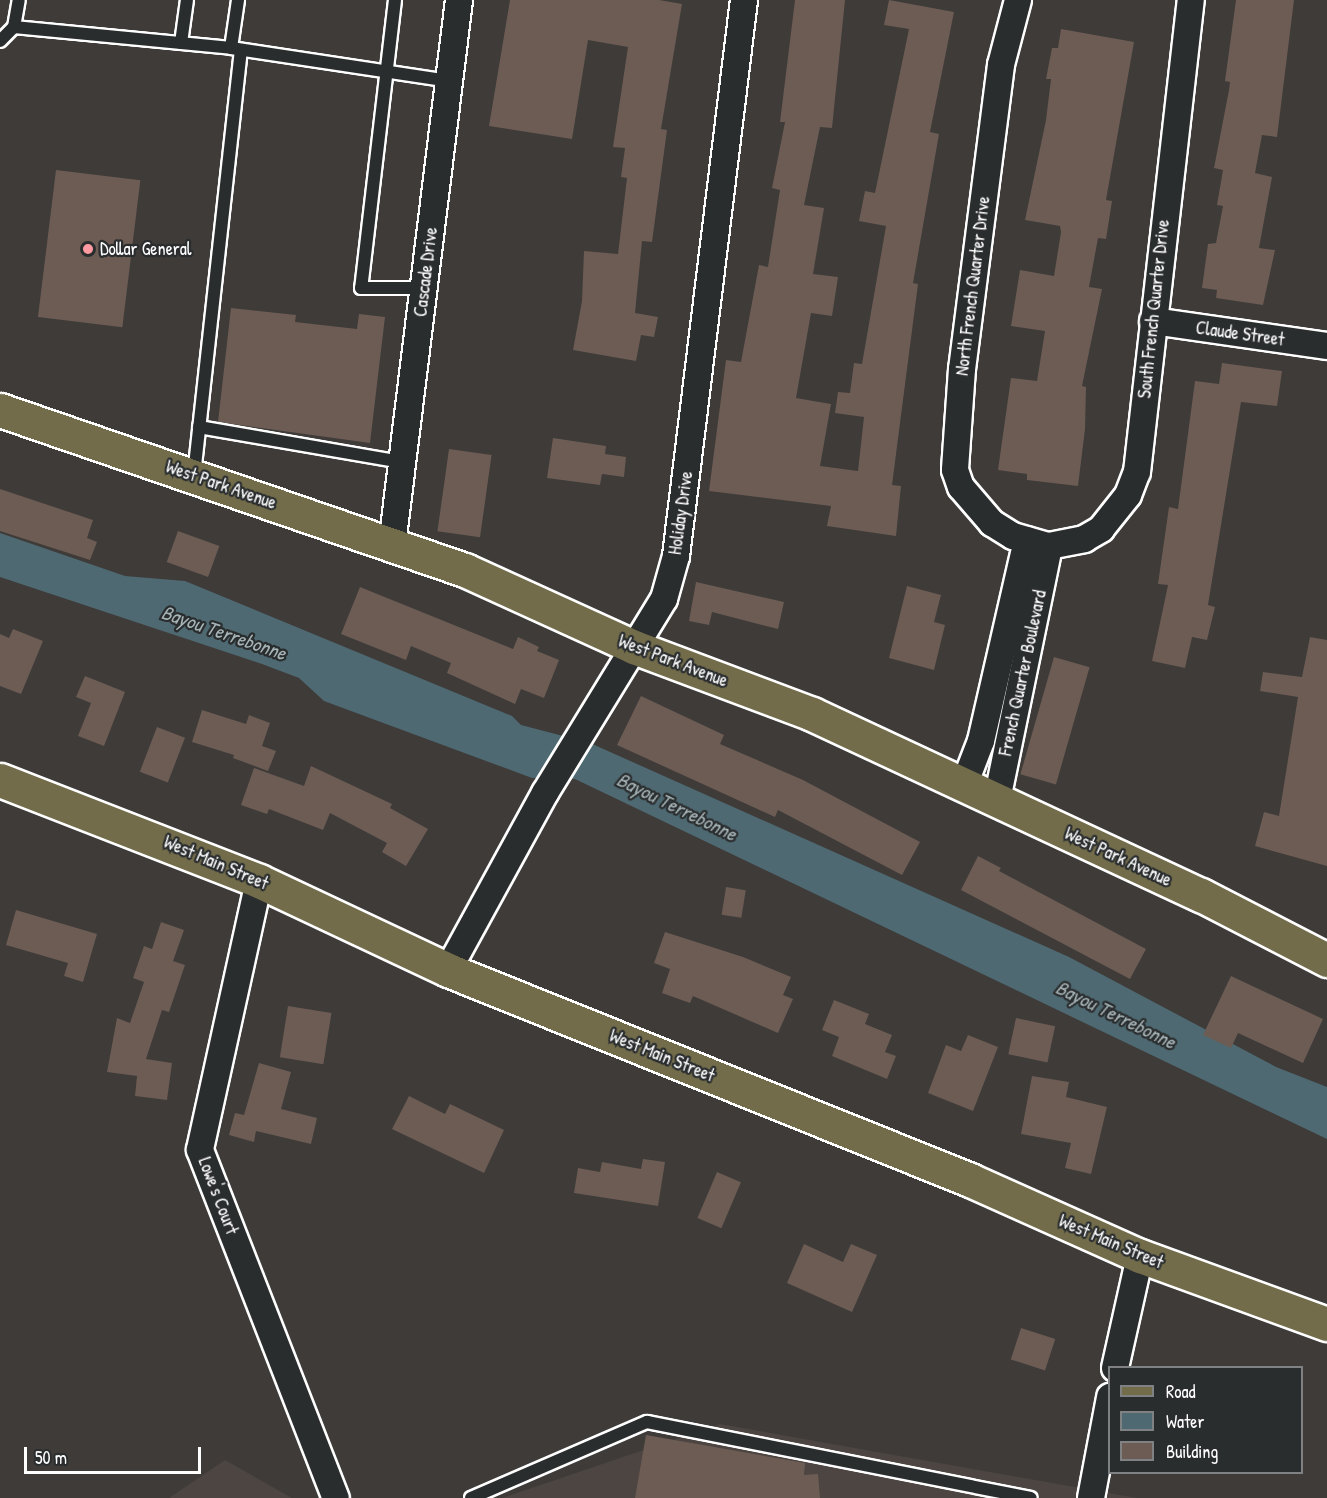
<!DOCTYPE html>
<html>
<head>
<meta charset="utf-8">
<style>
  body { margin:0 }
  #map { position:relative; width:1327px; height:1498px; overflow:hidden; background:#3e3b39; font-family:"Patrick Hand",sans-serif }
  div>[style] { position:absolute }
  .built>* { inset:0; background:#4c4541 }
  .water>* { inset:0; background:#4e6972 }
  .building>* { inset:0; background:#6c5c54; transform-origin:0 0 }
  .roads { filter:drop-shadow(2px 0 #fff) drop-shadow(-2px 0 #fff) drop-shadow(0 2px #fff) drop-shadow(0 -2px #fff) }
  .lane>* { height:12px; margin:-6px; padding:0 6px; transform-origin:6px; border-radius:6px; background:#2a2d2e }
  .street>* { height:26px; margin:-13px; padding:0 13px; transform-origin:13px; border-radius:13px; background:#2a2d2e }
  .primary>* { height:33px; margin:-16.5px; padding:0 16.5px; transform-origin:16.5px; border-radius:16.5px; background:#726c4b }
  .dots>* { width:16px; height:16px; translate:-50% -50%; box-sizing:border-box; border:3px solid #2a2d2e; border-radius:50% }
  span { translate:-50% -50%; white-space:nowrap; text-align:center; line-height:1.15; -webkit-text-stroke:4.5px #2a2d2e; paint-order:stroke }
  .poi-label { font-size:18px; color:#fff }
  .left { translate:0 -50%; text-align:left }
  .street-label { font-size:18px; color:#fff }
  .water-label { font-size:20px; color:#a6b4b8; font-style:italic }
  .legend { position:absolute; left:1108px; top:1366px; width:195px; height:108px; box-sizing:border-box; background:#2a2d2e; border:2px solid #7f8182; margin:0; padding:8px 10px; list-style:none; font-size:18px; color:#fff }
  .legend li { display:flex; align-items:center; gap:12px; height:30px }
  .legend b { width:30px; border:2px solid #7f8182 }
  .scale { position:absolute; left:24px; top:1447px; width:177px; height:27px; box-sizing:border-box; border:3px solid #fff; border-top:0; padding-left:8px; font-size:18px; line-height:21px; white-space:nowrap; color:#fff; -webkit-text-stroke:4px #2a2d2e; paint-order:stroke }
</style>
</head>
<body>
<div id="map">
  <div class="built">
    <i style="clip-path:polygon(720px 1424px,1137px 1498px,502px 1498px)"></i>
    <i style="clip-path:polygon(225px 1460px,292px 1498px,169px 1498px)"></i>
  </div>
  <div class="water">
    <i style="clip-path:polygon(0 533px,125px 576px,185px 581px,512px 716px,521px 725px,590px 743px,1069px 957px,1276px 1067px,1327px 1087px,1327px 1139px,575px 779px,532px 778px,324px 701px,299px 678px,262px 664px,0 577px)"></i>
  </div>
  <div class="building">
    <i style="clip-path:polygon(510px 0,659px 0,682px 4px,661px 129px,667px 130px,652px 242px,642px 241px,635px 313px,658px 317px,654px 337px,641px 335px,636px 361px,573px 350px,582px 301px,584px 251px,618px 254px,627px 178px,621px 177px,625px 148px,613px 147px,628px 47px,588px 40px,572px 139px,489px 126px)"></i>
    <i style="clip-path:polygon(795px 0,845px 0,832px 128px,820px 127px,804px 205px,824px 208px,813px 274px,838px 277px,832px 316px,811px 313px,796px 398px,831px 404px,820px 466px,858px 471px,864px 417px,835px 413px,838px 392px,850px 393px,854px 363px,862px 364px,886px 226px,859px 221px,865px 191px,875px 193px,909px 29px,884px 25px,889px 0,954px 12px,930px 132px,939px 134px,913px 283px,918px 284px,892px 485px,901px 486px,896px 536px,827px 526px,831px 506px,709px 491px,726px 360px,741px 362px,759px 265px,768px 267px,780px 190px,772px 188px,785px 122px,780px 122px)"></i>
    <i style="clip-path:polygon(1236px 0,1294px 0,1277px 137px,1262px 135px,1255px 173px,1272px 177px,1259px 248px,1275px 250px,1263px 305px,1216px 298px,1217px 290px,1202px 288px,1208px 244px,1216px 243px,1223px 206px,1217px 205px,1223px 170px,1214px 168px,1229px 90px,1230px 82px,1225px 81px)"></i>
    <i style="clip-path:polygon(1061px 29px,1134px 42px,1106px 200px,1112px 201px,1106px 239px,1098px 238px,1089px 287px,1102px 289px,1082px 386px,1086px 387px,1085px 429px,1078px 486px,1027px 480px,1027px 474px,998px 470px,1011px 378px,1037px 381px,1045px 331px,1011px 326px,1020px 270px,1054px 276px,1061px 232px,1060px 226px,1025px 220px,1046px 120px,1051px 79px,1046px 79px,1052px 48px,1058px 48px)"></i>
    <i style="left:56px;top:170px;width:85px;height:148px;rotate:7deg"></i>
    <i style="clip-path:polygon(231px 308px,296px 315px,295px 322px,357px 329px,359px 314px,385px 317px,370px 443px,218px 422px)"></i>
    <i style="clip-path:polygon(1222px 363px,1282px 371px,1277px 406px,1241px 402px,1208px 605px,1215px 607px,1207px 640px,1192px 637px,1185px 668px,1152px 661px,1168px 585px,1158px 584px,1169px 507px,1178px 509px,1195px 381px,1219px 384px)"></i>
    <i style="clip-path:polygon(553px 438px,606px 446px,605px 454px,626px 457px,624px 477px,602px 474px,600px 485px,547px 478px)"></i>
    <i style="left:449px;top:449px;width:43px;height:83px;rotate:8deg"></i>
    <i style="clip-path:polygon(0 489px,93px 520px,87px 538px,97px 542px,90px 560px,0 531px)"></i>
    <i style="left:178px;top:531px;width:44px;height:33px;rotate:20deg"></i>
    <i style="clip-path:polygon(696px 582px,784px 602px,778px 629px,712px 612px,709px 625px,689px 621px)"></i>
    <i style="clip-path:polygon(907px 586px,941px 595px,934px 622px,945px 625px,934px 670px,889px 658px)"></i>
    <i style="clip-path:polygon(360px 587px,513px 649px,518px 637px,539px 647px,537px 651px,559px 660px,544px 698px,521px 689px,515px 704px,447px 673px,451px 663px,411px 646px,406px 660px,341px 634px)"></i>
    <i style="clip-path:polygon(13px 629px,43px 641px,21px 694px,0 686px,0 634px,9px 638px)"></i>
    <i style="clip-path:polygon(1310px 637px,1327px 640px,1327px 866px,1255px 846px,1264px 812px,1279px 816px,1298px 697px,1260px 691px,1263px 672px,1302px 677px)"></i>
    <i style="left:1054px;top:657px;width:37px;height:122px;rotate:16deg"></i>
    <i style="clip-path:polygon(85px 676px,125px 692px,104px 746px,78px 736px,91px 703px,76px 697px)"></i>
    <i style="clip-path:polygon(641px 696px,724px 735px,720px 744px,803px 780px,920px 842px,902px 875px,778px 810px,775px 817px,617px 745px)"></i>
    <i style="clip-path:polygon(202px 710px,246px 724px,249px 715px,270px 723px,262px 746px,276px 751px,268px 771px,233px 758px,234px 755px,192px 742px)"></i>
    <i style="left:157px;top:727px;width:30px;height:48px;rotate:21deg"></i>
    <i style="clip-path:polygon(311px 766px,392px 804px,390px 808px,428px 829px,406px 866px,382px 852px,387px 843px,330px 813px,323px 830px,269px 809px,267px 814px,241px 805px,254px 768px,304px 786px)"></i>
    <i style="clip-path:polygon(978px 856px,1001px 868px,999px 871px,1146px 949px,1130px 979px,961px 890px)"></i>
    <i style="left:726px;top:887px;width:20px;height:28px;rotate:9deg"></i>
    <i style="clip-path:polygon(16px 910px,97px 934px,83px 982px,64px 976px,68px 963px,6px 945px)"></i>
    <i style="clip-path:polygon(161px 922px,184px 930px,173px 961px,185px 965px,169px 1012px,162px 1010px,146px 1059px,172px 1063px,167px 1100px,135px 1096px,137px 1076px,107px 1072px,117px 1018px,130px 1023px,144px 982px,133px 978px,144px 946px,152px 949px)"></i>
    <i style="clip-path:polygon(665px 932px,743px 957px,791px 977px,783px 995px,793px 999px,778px 1033px,693px 996px,690px 1003px,662px 993px,670px 969px,654px 963px)"></i>
    <i style="clip-path:polygon(1231px 976px,1323px 1019px,1303px 1063px,1238px 1033px,1231px 1048px,1203px 1035px)"></i>
    <i style="clip-path:polygon(834px 1000px,869px 1014px,865px 1024px,892px 1035px,885px 1052px,896px 1056px,887px 1079px,832px 1056px,839px 1037px,822px 1030px)"></i>
    <i style="left:288px;top:1006px;width:44px;height:52px;rotate:9deg"></i>
    <i style="left:1016px;top:1018px;width:40px;height:37px;rotate:12deg"></i>
    <i style="clip-path:polygon(968px 1035px,998px 1047px,973px 1111px,928px 1093px,946px 1045px,961px 1051px)"></i>
    <i style="clip-path:polygon(259px 1063px,291px 1072px,281px 1109px,317px 1118px,311px 1144px,256px 1131px,254px 1142px,229px 1135px,235px 1113px,244px 1115px)"></i>
    <i style="clip-path:polygon(1032px 1076px,1069px 1082px,1066px 1097px,1107px 1107px,1091px 1174px,1065px 1168px,1071px 1143px,1021px 1134px)"></i>
    <i style="clip-path:polygon(409px 1096px,445px 1114px,450px 1104px,504px 1130px,484px 1173px,392px 1129px)"></i>
    <i style="clip-path:polygon(643px 1159px,665px 1162px,658px 1206px,574px 1193px,578px 1168px,600px 1172px,602px 1162px,641px 1169px)"></i>
    <i style="left:717px;top:1172px;width:26px;height:50px;rotate:23deg"></i>
    <i style="clip-path:polygon(804px 1244px,843px 1262px,851px 1244px,877px 1255px,852px 1312px,787px 1283px)"></i>
    <i style="left:1021px;top:1328px;width:36px;height:33px;rotate:18deg"></i>
    <i style="clip-path:polygon(646px 1435px,805px 1463px,804px 1475px,818px 1474px,820px 1498px,635px 1498px)"></i>
  </div>
  <div class="roads">
    <div class="lane">
      <i style="left:395px;top:0;width:290px;rotate:96.7deg"></i>
      <i style="left:361px;top:288px;width:63px"></i>
      <i style="left:14px;top:27px;width:218px;rotate:5.5deg"></i>
      <i style="left:231px;top:48px;width:220px;rotate:8.6deg"></i>
      <i style="left:0;top:41px;width:20px;rotate:-45deg"></i>
      <i style="left:14px;top:27px;width:27px;rotate:-80deg"></i>
      <i style="left:181px;top:43px;width:43px;rotate:-82.1deg"></i>
      <i style="left:231px;top:48px;width:49px;rotate:-81.7deg"></i>
      <i style="left:199px;top:427px;width:206px;rotate:9.8deg"></i>
      <i style="left:194px;top:475px;width:427px;rotate:-83.7deg"></i>
      <i style="left:471px;top:1498px;width:192px;rotate:-23.4deg"></i>
      <i style="left:647px;top:1422px;width:391px;rotate:11.2deg"></i>
    </div>
    <div class="street">
      <i style="left:1018px;top:0;width:67px;rotate:104.7deg"></i>
      <i style="left:1001px;top:65px;width:306px;rotate:97.3deg"></i>
      <i style="left:962px;top:369px;width:101px;rotate:94deg"></i>
      <i style="left:955px;top:470px;width:18px;rotate:71deg"></i>
      <i style="left:961px;top:487px;width:48px;rotate:49.3deg"></i>
      <i style="left:992px;top:523px;width:25px;rotate:32deg"></i>
      <i style="left:1013px;top:536px;width:37px;rotate:16deg"></i>
      <i style="left:1049px;top:546px;width:36px;rotate:-11deg"></i>
      <i style="left:1084px;top:539px;width:20px;rotate:-30deg"></i>
      <i style="left:1101px;top:529px;width:43px;rotate:-51.5deg"></i>
      <i style="left:1128px;top:495px;width:25px;rotate:-69deg"></i>
      <i style="left:1137px;top:472px;width:475px;rotate:-83.5deg"></i>
      <i style="left:1153px;top:321px;width:176px;rotate:8.2deg"></i>
      <i style="left:392px;top:545px;width:549px;rotate:-82.99deg"></i>
      <i style="left:964px;top:785px;width:47px;rotate:-68.9deg"></i>
      <i style="left:981px;top:741px;width:206px;rotate:-77.1deg"></i>
      <i style="left:997px;top:800px;width:259px;rotate:-78.4deg"></i>
      <i style="left:259px;top:881px;width:275px;rotate:102.4deg"></i>
      <i style="left:200px;top:1150px;width:374px;rotate:68.7deg"></i>
      <i style="left:448px;top:970px;width:202px;rotate:-61.3deg"></i>
      <i style="left:545px;top:793px;width:228px;rotate:-58.5deg"></i>
      <i style="left:664px;top:599px;width:45px;rotate:-74.4deg"></i>
      <i style="left:676px;top:556px;width:560px;rotate:-83.03deg"></i>
      <i style="left:1115px;top:1368px;width:115px;rotate:-77.4deg"></i>
      <i style="left:1091px;top:1498px;width:103px;rotate:-79.3deg"></i>
    </div>
    <div class="primary">
      <i style="left:0;top:410px;width:492px;rotate:19deg"></i>
      <i style="left:465px;top:570px;width:186px;rotate:24.5deg"></i>
      <i style="left:634px;top:647px;width:190px;rotate:20.6deg"></i>
      <i style="left:812px;top:714px;width:429px;rotate:25deg"></i>
      <i style="left:1201px;top:895px;width:142px;rotate:27.3deg"></i>
      <i style="left:0;top:780px;width:278px;rotate:21.3deg"></i>
      <i style="left:259px;top:881px;width:209px;rotate:25.2deg"></i>
      <i style="left:448px;top:970px;width:563px;rotate:21.91deg"></i>
      <i style="left:970px;top:1180px;width:186px;rotate:24.1deg"></i>
      <i style="left:1140px;top:1256px;width:199px;rotate:20deg"></i>
    </div>
  </div>
  <div class="dots">
    <i style="left:88px;top:249px;background:#ff9aa2"></i>
  </div>
  <div class="poi-label">
    <span class="left" style="left:100px;top:249px">Dollar General</span>
  </div>
  <div class="street-label">
    <span style="left:426px;top:272px;rotate:-83deg">Cascade Drive</span>
    <span style="left:973px;top:286px;rotate:-83deg">North French Quarter Drive</span>
    <span style="left:1154px;top:309px;rotate:-84deg">South French Quarter Drive</span>
    <span style="left:1240px;top:334px;rotate:8deg">Claude Street</span>
    <span style="left:221px;top:485px;rotate:19deg">West Park Avenue</span>
    <span style="left:681px;top:513px;rotate:-82deg">Holiday Drive</span>
    <span style="left:673px;top:661px;rotate:21deg">West Park Avenue</span>
    <span style="left:1023px;top:673px;rotate:-78deg">French Quarter Boulevard</span>
    <span style="left:1118px;top:857px;rotate:25deg">West Park Avenue</span>
    <span style="left:216px;top:863px;rotate:23deg">West Main Street</span>
    <span style="left:662px;top:1056px;rotate:22deg">West Main Street</span>
    <span style="left:218px;top:1196px;rotate:69deg">Lowe's Court</span>
    <span style="left:1111px;top:1242px;rotate:23deg">West Main Street</span>
  </div>
  <div class="water-label">
    <span style="left:224px;top:632px;rotate:19deg">Bayou Terrebonne</span>
    <span style="left:677px;top:806px;rotate:26deg">Bayou Terrebonne</span>
    <span style="left:1116px;top:1014px;rotate:26deg">Bayou Terrebonne</span>
  </div>
  <ul class="legend">
  <li><b style="height:8px;background:#726c4b"></b>Road</li>
  <li><b style="height:16px;background:#4e6972"></b>Water</li>
  <li><b style="height:16px;background:#6c5c54"></b>Building</li>
  </ul>
  <div class="scale">50 m</div>
</div>
</body>
</html>
